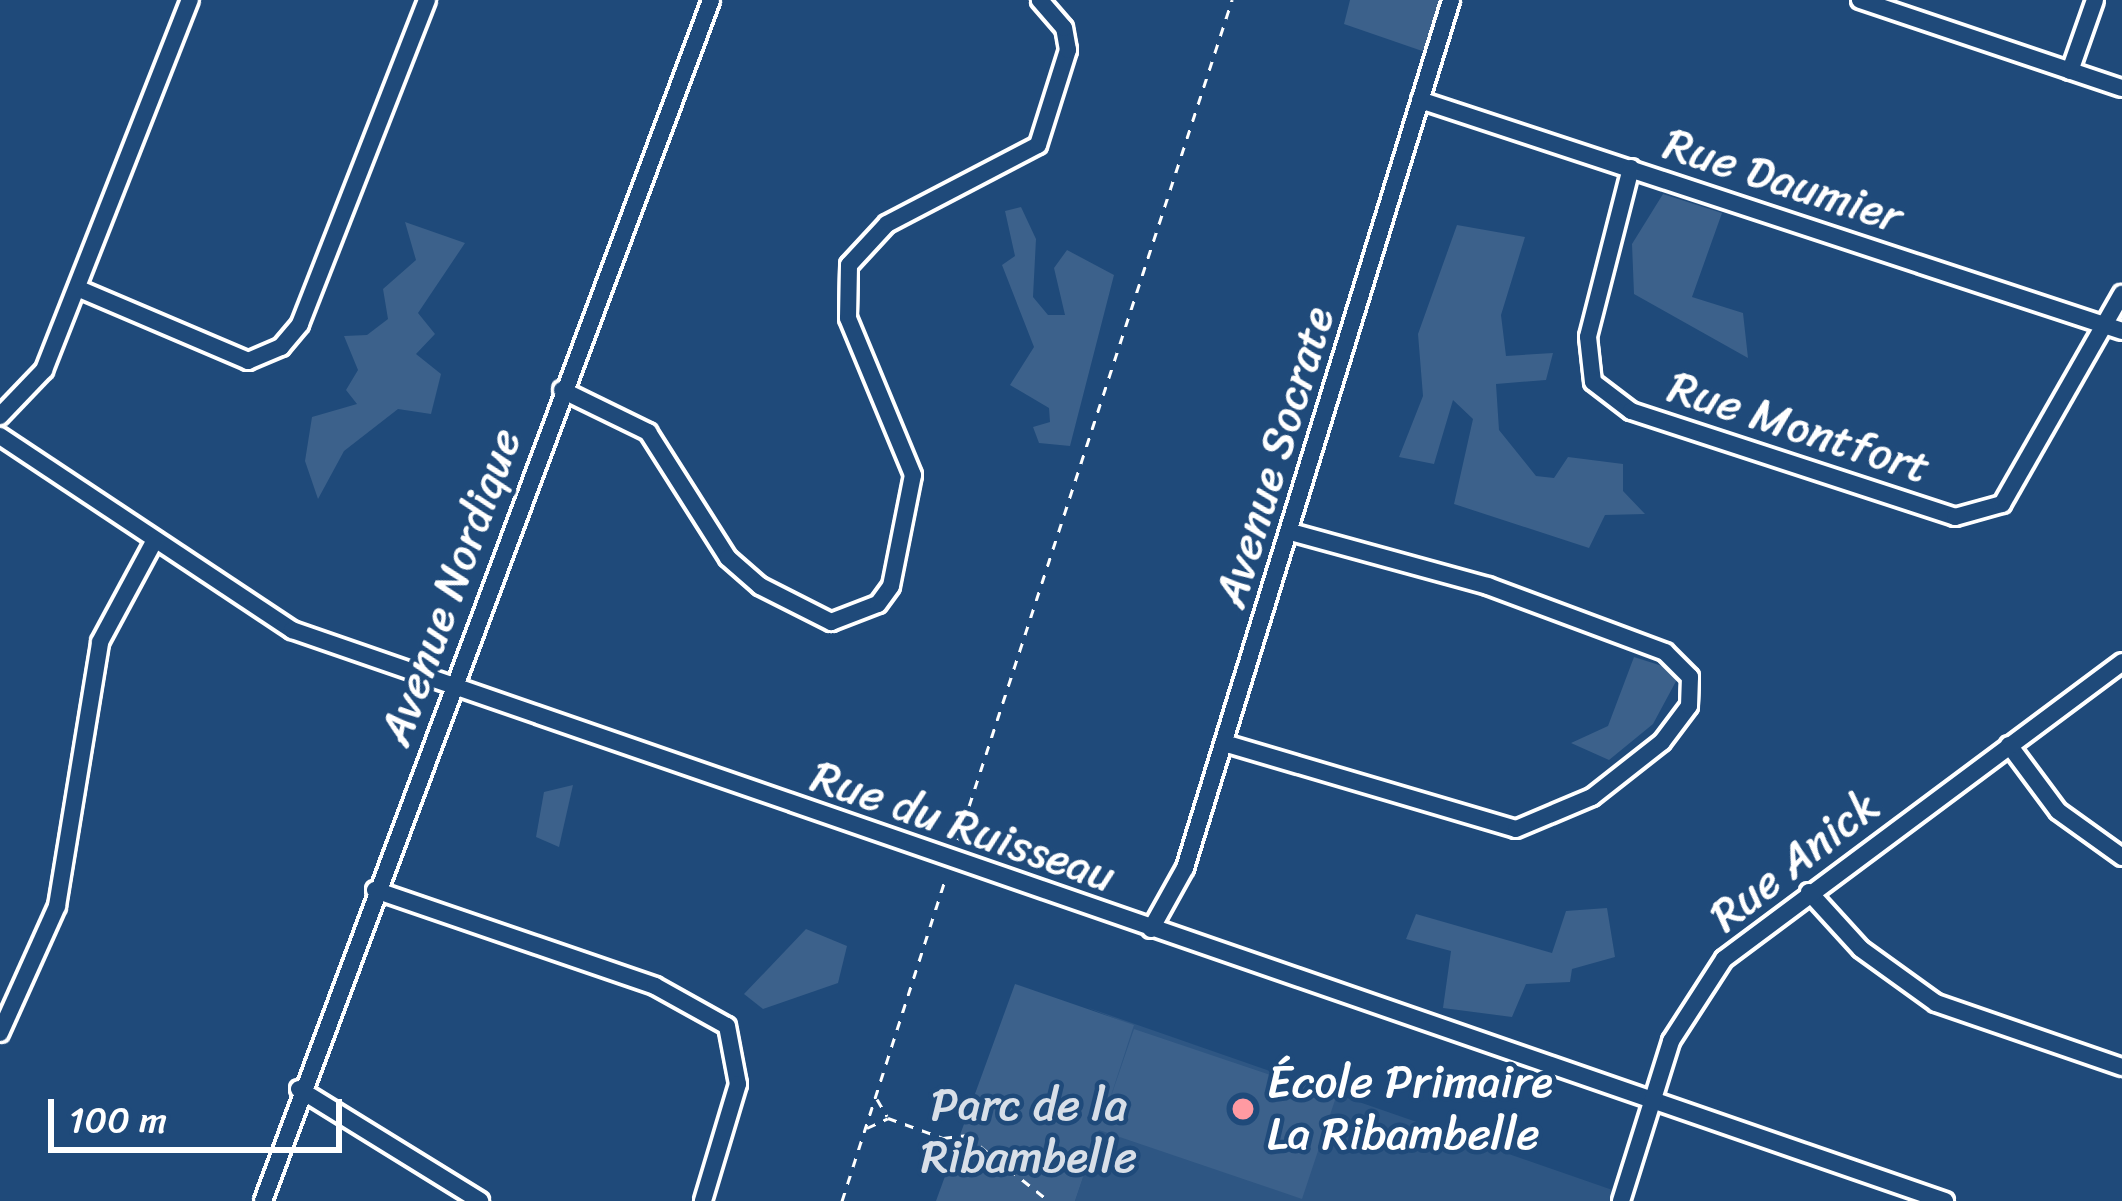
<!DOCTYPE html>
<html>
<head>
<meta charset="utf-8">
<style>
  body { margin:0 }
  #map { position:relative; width:2122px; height:1201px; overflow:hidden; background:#1f4a7a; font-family:Sriracha,sans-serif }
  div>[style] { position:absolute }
  .built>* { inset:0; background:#2e5683 }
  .green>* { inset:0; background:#3c618b }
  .path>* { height:3px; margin-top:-1.5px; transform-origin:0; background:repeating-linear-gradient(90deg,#fff 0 9px,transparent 0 18px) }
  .roads { filter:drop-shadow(3px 0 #fff) drop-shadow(-3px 0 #fff) drop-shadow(0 3px #fff) drop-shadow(0 -3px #fff) }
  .street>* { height:16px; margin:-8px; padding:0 8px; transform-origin:8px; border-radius:8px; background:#1f4a7a }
  .dots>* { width:33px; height:33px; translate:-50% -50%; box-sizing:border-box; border:6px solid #1f4a7a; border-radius:50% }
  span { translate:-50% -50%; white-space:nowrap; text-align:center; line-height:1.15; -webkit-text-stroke:9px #1f4a7a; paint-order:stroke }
  .street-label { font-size:45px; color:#fff }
  .poi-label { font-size:45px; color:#fff }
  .left { translate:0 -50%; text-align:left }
  .park-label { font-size:45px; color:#d8dfe8 }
  .scale { position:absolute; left:48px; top:1099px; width:294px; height:54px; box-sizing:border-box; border:6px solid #fff; border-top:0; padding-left:15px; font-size:36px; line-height:42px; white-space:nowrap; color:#fff; -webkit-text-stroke:9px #1f4a7a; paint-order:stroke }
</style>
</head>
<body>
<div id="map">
  <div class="built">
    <i style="clip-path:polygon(1086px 1007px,1624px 1194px,1621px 1201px,1075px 1201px,1133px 1026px)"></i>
  </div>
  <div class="green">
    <i style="clip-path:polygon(1350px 0,1445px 0,1428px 53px,1344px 24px)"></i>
    <i style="clip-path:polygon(1663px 194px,1722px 213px,1692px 297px,1743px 313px,1748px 358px,1634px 294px,1632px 244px)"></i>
    <i style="clip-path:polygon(1021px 207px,1036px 239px,1033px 297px,1048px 315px,1065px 315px,1054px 268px,1067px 250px,1114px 275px,1070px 446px,1039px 443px,1033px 427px,1050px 422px,1049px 408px,1010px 385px,1034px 347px,1002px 265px,1015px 256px,1005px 211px)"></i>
    <i style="clip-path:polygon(405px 222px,465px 243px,418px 313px,435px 334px,416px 354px,441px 374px,431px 414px,398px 409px,344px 451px,318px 499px,305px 461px,312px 417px,357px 404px,346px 390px,358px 370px,344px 336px,367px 335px,388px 319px,383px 289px,416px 260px)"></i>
    <i style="clip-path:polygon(1457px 225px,1525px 237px,1501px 315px,1506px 356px,1553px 353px,1546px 380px,1496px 384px,1499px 430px,1536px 476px,1554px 478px,1568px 457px,1623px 464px,1623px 491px,1645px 514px,1605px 515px,1589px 548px,1454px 504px,1473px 419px,1453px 400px,1434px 464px,1399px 457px,1423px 396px,1418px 334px)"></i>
    <i style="clip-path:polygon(1634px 657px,1681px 672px,1653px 724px,1609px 760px,1571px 743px,1608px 726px)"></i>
    <i style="clip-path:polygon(573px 785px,559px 847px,536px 837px,544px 792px)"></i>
    <i style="clip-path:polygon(1607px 908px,1615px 957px,1572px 969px,1570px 982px,1526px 984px,1512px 1017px,1443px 1008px,1451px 951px,1406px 939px,1416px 914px,1552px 953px,1566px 911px)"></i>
    <i style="clip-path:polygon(806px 929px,847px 946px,838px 983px,763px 1009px,744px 994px)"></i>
    <i style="clip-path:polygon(1015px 984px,1134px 1025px,1105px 1114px,1134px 1029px,1336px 1097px,1302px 1199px,1099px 1130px,1075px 1201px,936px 1201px)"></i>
  </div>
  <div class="path">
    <i style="left:958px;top:840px;width:884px;rotate:-71.93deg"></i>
    <i style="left:877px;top:1099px;width:20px;rotate:60deg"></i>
    <i style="left:867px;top:1128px;width:23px;rotate:-25deg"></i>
    <i style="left:888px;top:1118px;width:59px;rotate:20deg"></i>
    <i style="left:943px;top:1138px;width:23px;rotate:-7deg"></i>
    <i style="left:966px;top:1135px;width:106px;rotate:38.5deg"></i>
    <i style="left:842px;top:1201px;width:340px;rotate:-72.2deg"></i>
  </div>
  <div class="roads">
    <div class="street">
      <i style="left:1860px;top:0;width:276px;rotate:18.6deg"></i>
      <i style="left:2070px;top:71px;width:75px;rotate:-70.6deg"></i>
      <i style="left:1420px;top:100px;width:739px;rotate:18.21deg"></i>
      <i style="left:1631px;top:168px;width:174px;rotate:104.3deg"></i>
      <i style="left:1588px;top:337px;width:45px;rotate:83.7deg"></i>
      <i style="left:1593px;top:382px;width:48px;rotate:37.3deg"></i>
      <i style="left:1631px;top:411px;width:341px;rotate:18.1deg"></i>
      <i style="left:1955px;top:517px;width:49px;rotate:-15.5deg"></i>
      <i style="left:2002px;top:504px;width:242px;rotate:-60.3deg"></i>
      <i style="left:77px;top:288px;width:186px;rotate:23.1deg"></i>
      <i style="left:248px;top:361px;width:36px;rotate:-23deg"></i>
      <i style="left:281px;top:347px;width:30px;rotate:-50deg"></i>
      <i style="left:300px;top:324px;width:348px;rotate:-68.6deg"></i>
      <i style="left:562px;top:390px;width:96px;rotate:26deg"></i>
      <i style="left:648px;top:432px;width:149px;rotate:57.6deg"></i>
      <i style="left:728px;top:558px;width:43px;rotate:41.2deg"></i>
      <i style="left:760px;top:586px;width:80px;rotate:26.9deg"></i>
      <i style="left:831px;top:622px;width:50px;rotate:-21deg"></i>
      <i style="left:878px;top:604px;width:22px;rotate:-54deg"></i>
      <i style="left:891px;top:586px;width:113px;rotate:-78.8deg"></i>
      <i style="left:913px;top:475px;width:170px;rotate:-112.5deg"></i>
      <i style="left:848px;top:318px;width:53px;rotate:-88.9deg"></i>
      <i style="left:849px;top:265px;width:56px;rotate:-47.2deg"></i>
      <i style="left:887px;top:224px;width:170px;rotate:-27.6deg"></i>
      <i style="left:1038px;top:145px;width:100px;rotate:-72.5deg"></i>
      <i style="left:1068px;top:50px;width:22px;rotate:-100deg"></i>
      <i style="left:1064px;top:28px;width:37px;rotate:-131deg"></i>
      <i style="left:0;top:416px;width:64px;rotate:-46.3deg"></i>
      <i style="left:44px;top:370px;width:398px;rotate:-68.5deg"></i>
      <i style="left:0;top:436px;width:351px;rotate:33.6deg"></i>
      <i style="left:292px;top:630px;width:1749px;rotate:19.06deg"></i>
      <i style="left:1224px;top:743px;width:304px;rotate:16.4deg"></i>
      <i style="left:1516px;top:829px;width:82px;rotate:-22.8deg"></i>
      <i style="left:1592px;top:797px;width:89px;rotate:-38.2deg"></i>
      <i style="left:1662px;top:742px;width:45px;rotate:-53.1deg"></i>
      <i style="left:1689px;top:706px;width:29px;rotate:-88deg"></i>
      <i style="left:1690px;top:677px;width:35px;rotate:-135deg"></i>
      <i style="left:1665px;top:652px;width:189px;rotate:-159.6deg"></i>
      <i style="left:1488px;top:586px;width:205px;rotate:-164.7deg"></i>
      <i style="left:2009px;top:745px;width:82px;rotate:53.4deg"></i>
      <i style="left:2058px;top:811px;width:79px;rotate:35.7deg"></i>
      <i style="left:375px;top:890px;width:296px;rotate:18.9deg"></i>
      <i style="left:655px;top:986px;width:82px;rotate:29.1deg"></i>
      <i style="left:727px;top:1026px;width:59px;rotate:79.3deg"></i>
      <i style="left:738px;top:1084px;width:122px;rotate:106.7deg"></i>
      <i style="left:1809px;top:892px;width:77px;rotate:47.6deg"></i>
      <i style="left:1861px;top:949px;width:92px;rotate:35.8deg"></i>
      <i style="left:1936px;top:1003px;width:197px;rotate:19deg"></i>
      <i style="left:1151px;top:929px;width:70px;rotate:-60.9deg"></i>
      <i style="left:1185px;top:868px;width:908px;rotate:-72.96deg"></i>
      <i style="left:0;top:1033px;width:139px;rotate:-65.8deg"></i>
      <i style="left:57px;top:906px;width:267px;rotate:-80.7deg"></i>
      <i style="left:100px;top:642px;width:116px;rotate:-61.7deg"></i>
      <i style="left:299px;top:1089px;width:213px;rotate:31.7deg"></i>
      <i style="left:263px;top:1201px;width:1282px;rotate:-69.54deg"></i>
      <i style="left:1621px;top:1201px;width:168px;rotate:-72.6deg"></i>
      <i style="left:1671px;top:1041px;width:98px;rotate:-57.1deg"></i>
      <i style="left:1724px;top:959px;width:497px;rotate:-36.7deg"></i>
    </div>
  </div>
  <div class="dots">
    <i style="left:1243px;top:1109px;background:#ff9aa2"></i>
  </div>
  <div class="street-label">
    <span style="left:1783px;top:181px;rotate:18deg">Rue Daumier</span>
    <span style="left:1799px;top:428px;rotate:18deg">Rue Montfort</span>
    <span style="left:1275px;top:457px;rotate:-73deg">Avenue Socrate</span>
    <span style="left:451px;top:587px;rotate:-70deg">Avenue Nordique</span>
    <span style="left:963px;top:827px;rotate:19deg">Rue du Ruisseau</span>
    <span style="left:1795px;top:861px;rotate:-38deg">Rue Anick</span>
  </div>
  <div class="poi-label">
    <span class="left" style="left:1267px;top:1109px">École Primaire<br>La Ribambelle</span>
  </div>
  <div class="park-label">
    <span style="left:1029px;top:1132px">Parc de la<br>Ribambelle</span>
  </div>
  <div class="scale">100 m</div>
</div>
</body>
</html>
